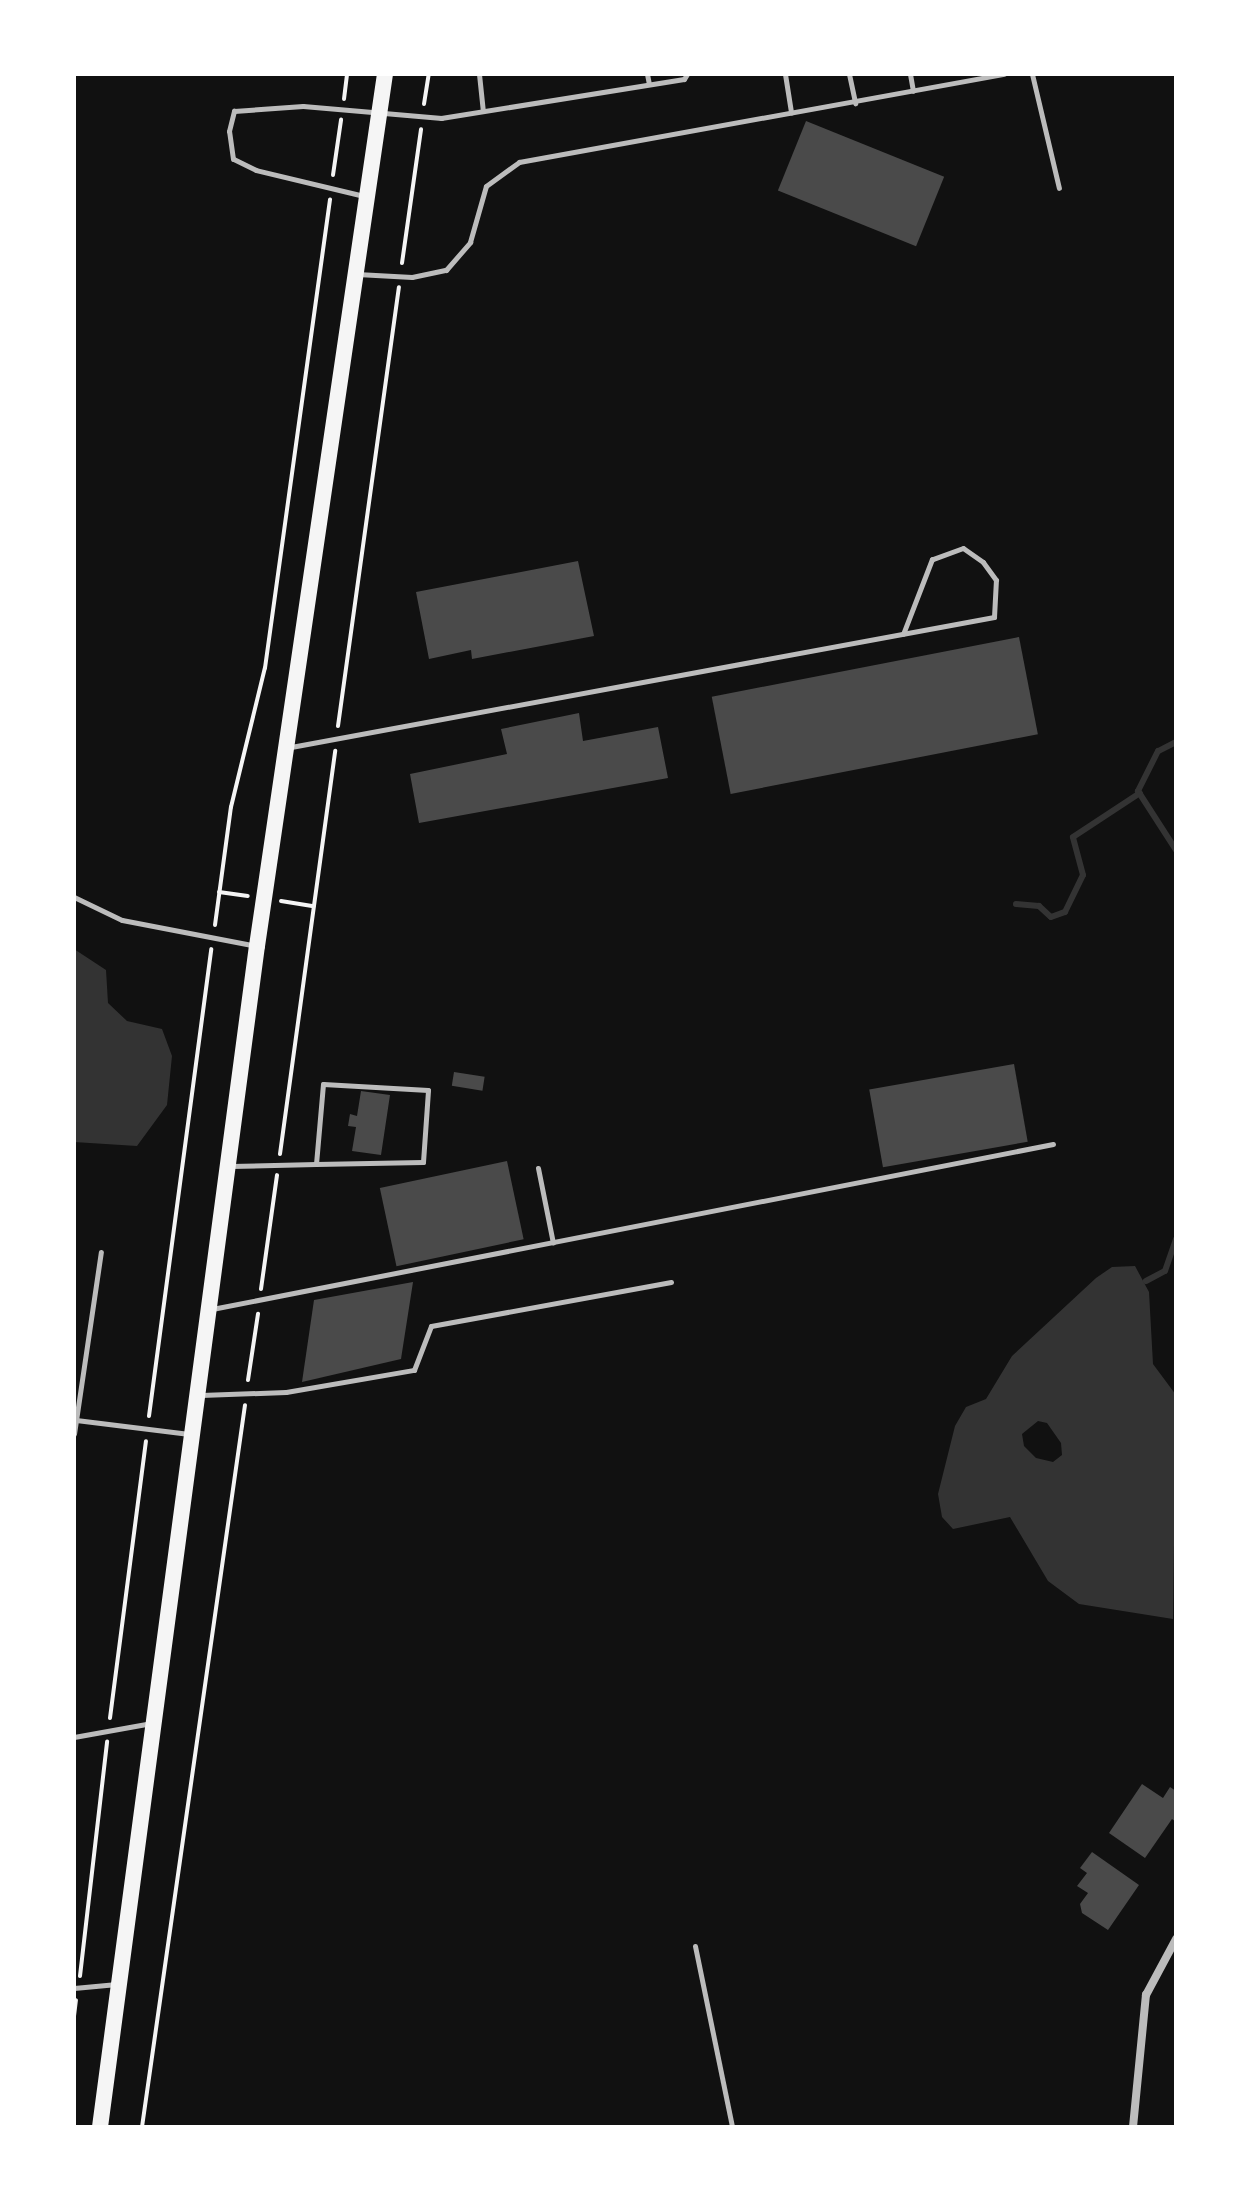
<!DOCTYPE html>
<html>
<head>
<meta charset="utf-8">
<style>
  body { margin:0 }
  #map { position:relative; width:1250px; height:2201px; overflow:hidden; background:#111; font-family:"Varela Round",sans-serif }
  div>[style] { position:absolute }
  .water>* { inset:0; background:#333 }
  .stream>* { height:6px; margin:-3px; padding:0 3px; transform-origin:3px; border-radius:3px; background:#333 }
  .building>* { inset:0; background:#4a4a4a; transform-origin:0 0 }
  .path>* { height:4px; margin:-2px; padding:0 2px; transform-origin:2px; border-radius:2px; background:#f5f5f5 }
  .service>* { height:5px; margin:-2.5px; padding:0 2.5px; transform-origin:2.5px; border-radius:2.5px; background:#bcbcbc }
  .minor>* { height:8px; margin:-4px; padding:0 4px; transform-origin:4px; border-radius:4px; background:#bcbcbc }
  .secondary>* { height:16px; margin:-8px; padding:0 8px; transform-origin:8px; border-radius:8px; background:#f5f5f5 }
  span { translate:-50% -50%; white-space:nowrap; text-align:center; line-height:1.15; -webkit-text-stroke:6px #fff; paint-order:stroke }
  .frame { position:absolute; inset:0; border:76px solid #fff; pointer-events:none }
</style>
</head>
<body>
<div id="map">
  <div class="water">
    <i style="clip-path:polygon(74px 949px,106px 970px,108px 1003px,127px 1021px,162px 1029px,172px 1056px,167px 1105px,137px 1146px,74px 1142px)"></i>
    <i style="clip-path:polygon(evenodd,1135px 1266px,1149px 1292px,1153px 1364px,1176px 1395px,1173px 1619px,1079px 1604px,1048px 1581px,1010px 1517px,953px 1529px,942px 1517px,938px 1494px,955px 1426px,966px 1407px,986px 1399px,1012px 1356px,1096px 1278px,1112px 1267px,1135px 1266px,1038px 1421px,1047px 1423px,1061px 1443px,1062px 1455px,1053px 1462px,1036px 1458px,1024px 1446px,1022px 1434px,1038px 1421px)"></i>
  </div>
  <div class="stream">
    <i style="left:1176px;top:742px;width:20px;rotate:153deg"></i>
    <i style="left:1158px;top:751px;width:45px;rotate:116.6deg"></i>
    <i style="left:1138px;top:791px;width:70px;rotate:57.2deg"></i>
    <i style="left:1016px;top:904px;width:23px;rotate:5deg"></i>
    <i style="left:1039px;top:906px;width:16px;rotate:43deg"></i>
    <i style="left:1051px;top:917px;width:15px;rotate:-20deg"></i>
    <i style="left:1065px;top:912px;width:41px;rotate:-64.1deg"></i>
    <i style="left:1083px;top:875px;width:39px;rotate:-105deg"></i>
    <i style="left:1073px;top:837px;width:80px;rotate:-33.3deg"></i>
    <i style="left:1146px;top:1281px;width:21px;rotate:-28deg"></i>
    <i style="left:1165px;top:1271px;width:34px;rotate:-71deg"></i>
  </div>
  <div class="building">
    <i style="left:806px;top:121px;width:149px;height:75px;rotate:22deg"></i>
    <i style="clip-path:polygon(578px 561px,594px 636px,472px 659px,471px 650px,429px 659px,416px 592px)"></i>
    <i style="left:1019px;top:637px;width:99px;height:313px;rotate:79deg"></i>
    <i style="clip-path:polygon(579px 713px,583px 741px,658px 727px,668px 778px,419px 823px,410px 774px,507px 754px,501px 729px)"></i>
    <i style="left:1014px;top:1064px;width:79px;height:147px;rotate:80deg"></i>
    <i style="left:454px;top:1072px;width:31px;height:14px;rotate:9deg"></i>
    <i style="clip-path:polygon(361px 1091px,390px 1095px,381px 1155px,352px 1151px,356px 1127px,348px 1126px,350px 1114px,357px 1116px)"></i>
    <i style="left:507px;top:1161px;width:80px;height:130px;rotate:78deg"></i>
    <i style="clip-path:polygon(413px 1282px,401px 1359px,302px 1382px,314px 1300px)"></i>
    <i style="clip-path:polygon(1142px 1784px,1163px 1798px,1170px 1787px,1176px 1791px,1176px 1822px,1172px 1819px,1145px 1858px,1109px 1833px)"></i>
    <i style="clip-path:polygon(1092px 1852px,1139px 1885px,1108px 1930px,1082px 1913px,1080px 1904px,1088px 1893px,1077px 1886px,1087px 1873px,1080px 1868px)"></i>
  </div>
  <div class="path">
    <i style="left:344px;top:99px;width:25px;rotate:-83deg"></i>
    <i style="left:424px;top:104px;width:30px;rotate:-81deg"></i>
    <i style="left:333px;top:175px;width:56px;rotate:-81.7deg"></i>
    <i style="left:402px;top:263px;width:135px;rotate:-81.9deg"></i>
    <i style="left:338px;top:726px;width:443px;rotate:-82.1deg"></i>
    <i style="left:219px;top:892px;width:29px;rotate:8deg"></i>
    <i style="left:281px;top:901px;width:33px;rotate:9deg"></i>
    <i style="left:215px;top:925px;width:119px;rotate:-82.3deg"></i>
    <i style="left:231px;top:807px;width:143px;rotate:-76.3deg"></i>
    <i style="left:265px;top:668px;width:473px;rotate:-82.1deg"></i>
    <i style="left:280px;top:1154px;width:407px;rotate:-82.2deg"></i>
    <i style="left:261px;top:1289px;width:115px;rotate:-82deg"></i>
    <i style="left:248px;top:1380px;width:67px;rotate:-81.4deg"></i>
    <i style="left:149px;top:1416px;width:471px;rotate:-82.4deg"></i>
    <i style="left:110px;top:1718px;width:279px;rotate:-82.6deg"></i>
    <i style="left:80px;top:1976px;width:236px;rotate:-83.4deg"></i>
    <i style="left:74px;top:2016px;width:16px;rotate:-83deg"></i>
    <i style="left:142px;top:2127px;width:729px;rotate:-81.88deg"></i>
  </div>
  <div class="service">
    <i style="left:479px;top:74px;width:37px;rotate:84deg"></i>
    <i style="left:647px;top:74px;width:10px;rotate:79deg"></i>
    <i style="left:785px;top:74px;width:39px;rotate:81deg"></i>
    <i style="left:849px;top:74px;width:30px;rotate:78deg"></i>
    <i style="left:910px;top:74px;width:17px;rotate:80deg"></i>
    <i style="left:1032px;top:74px;width:117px;rotate:76.7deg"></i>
    <i style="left:364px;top:196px;width:111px;rotate:-166.5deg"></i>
    <i style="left:256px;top:170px;width:25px;rotate:-154deg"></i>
    <i style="left:233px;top:159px;width:28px;rotate:-98deg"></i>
    <i style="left:229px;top:131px;width:21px;rotate:-76deg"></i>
    <i style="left:234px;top:111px;width:69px;rotate:-4.1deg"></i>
    <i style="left:303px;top:106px;width:139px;rotate:5deg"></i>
    <i style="left:441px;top:118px;width:246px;rotate:-9.1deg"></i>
    <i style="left:684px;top:79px;width:6px;rotate:-59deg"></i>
    <i style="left:357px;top:274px;width:55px;rotate:3.1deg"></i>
    <i style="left:412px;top:277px;width:35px;rotate:-12deg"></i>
    <i style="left:446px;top:270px;width:37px;rotate:-49deg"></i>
    <i style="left:470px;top:242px;width:58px;rotate:-74.1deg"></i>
    <i style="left:486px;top:186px;width:41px;rotate:-36deg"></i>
    <i style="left:519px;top:162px;width:493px;rotate:-10.3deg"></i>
    <i style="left:291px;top:747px;width:715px;rotate:-10.48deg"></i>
    <i style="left:994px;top:617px;width:37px;rotate:-87deg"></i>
    <i style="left:996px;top:580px;width:22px;rotate:-126deg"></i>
    <i style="left:983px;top:562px;width:24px;rotate:-145deg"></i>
    <i style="left:963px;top:548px;width:33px;rotate:160deg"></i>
    <i style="left:932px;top:559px;width:80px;rotate:111.1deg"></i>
    <i style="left:74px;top:897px;width:53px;rotate:25.6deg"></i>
    <i style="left:122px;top:920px;width:132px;rotate:10.9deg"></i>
    <i style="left:231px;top:1166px;width:85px;rotate:-1.3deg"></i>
    <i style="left:316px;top:1164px;width:107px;rotate:-1.1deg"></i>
    <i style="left:423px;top:1162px;width:72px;rotate:-86deg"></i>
    <i style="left:428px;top:1090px;width:105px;rotate:-176.7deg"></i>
    <i style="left:323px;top:1084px;width:80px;rotate:95deg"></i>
    <i style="left:538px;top:1168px;width:76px;rotate:78.7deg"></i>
    <i style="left:212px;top:1309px;width:857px;rotate:-11.1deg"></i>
    <i style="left:201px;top:1395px;width:85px;rotate:-2deg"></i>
    <i style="left:286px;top:1392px;width:130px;rotate:-9.8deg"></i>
    <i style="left:414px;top:1370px;width:47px;rotate:-68.9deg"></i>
    <i style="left:431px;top:1326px;width:244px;rotate:-10.4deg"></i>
    <i style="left:76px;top:1420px;width:114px;rotate:7.1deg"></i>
    <i style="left:74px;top:1434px;width:184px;rotate:-81.6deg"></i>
    <i style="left:74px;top:1737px;width:79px;rotate:-10.2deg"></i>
    <i style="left:695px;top:1946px;width:185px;rotate:78.4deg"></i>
    <i style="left:74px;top:1988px;width:43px;rotate:-5.3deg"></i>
  </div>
  <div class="minor">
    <i style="left:1133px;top:2127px;width:133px;rotate:-84.4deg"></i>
    <i style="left:1146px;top:1995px;width:64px;rotate:-61.8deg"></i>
  </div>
  <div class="secondary">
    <i style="left:100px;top:2127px;width:1191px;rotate:-82.43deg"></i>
    <i style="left:257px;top:946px;width:881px;rotate:-81.65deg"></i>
  </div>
  <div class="frame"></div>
</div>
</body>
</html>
